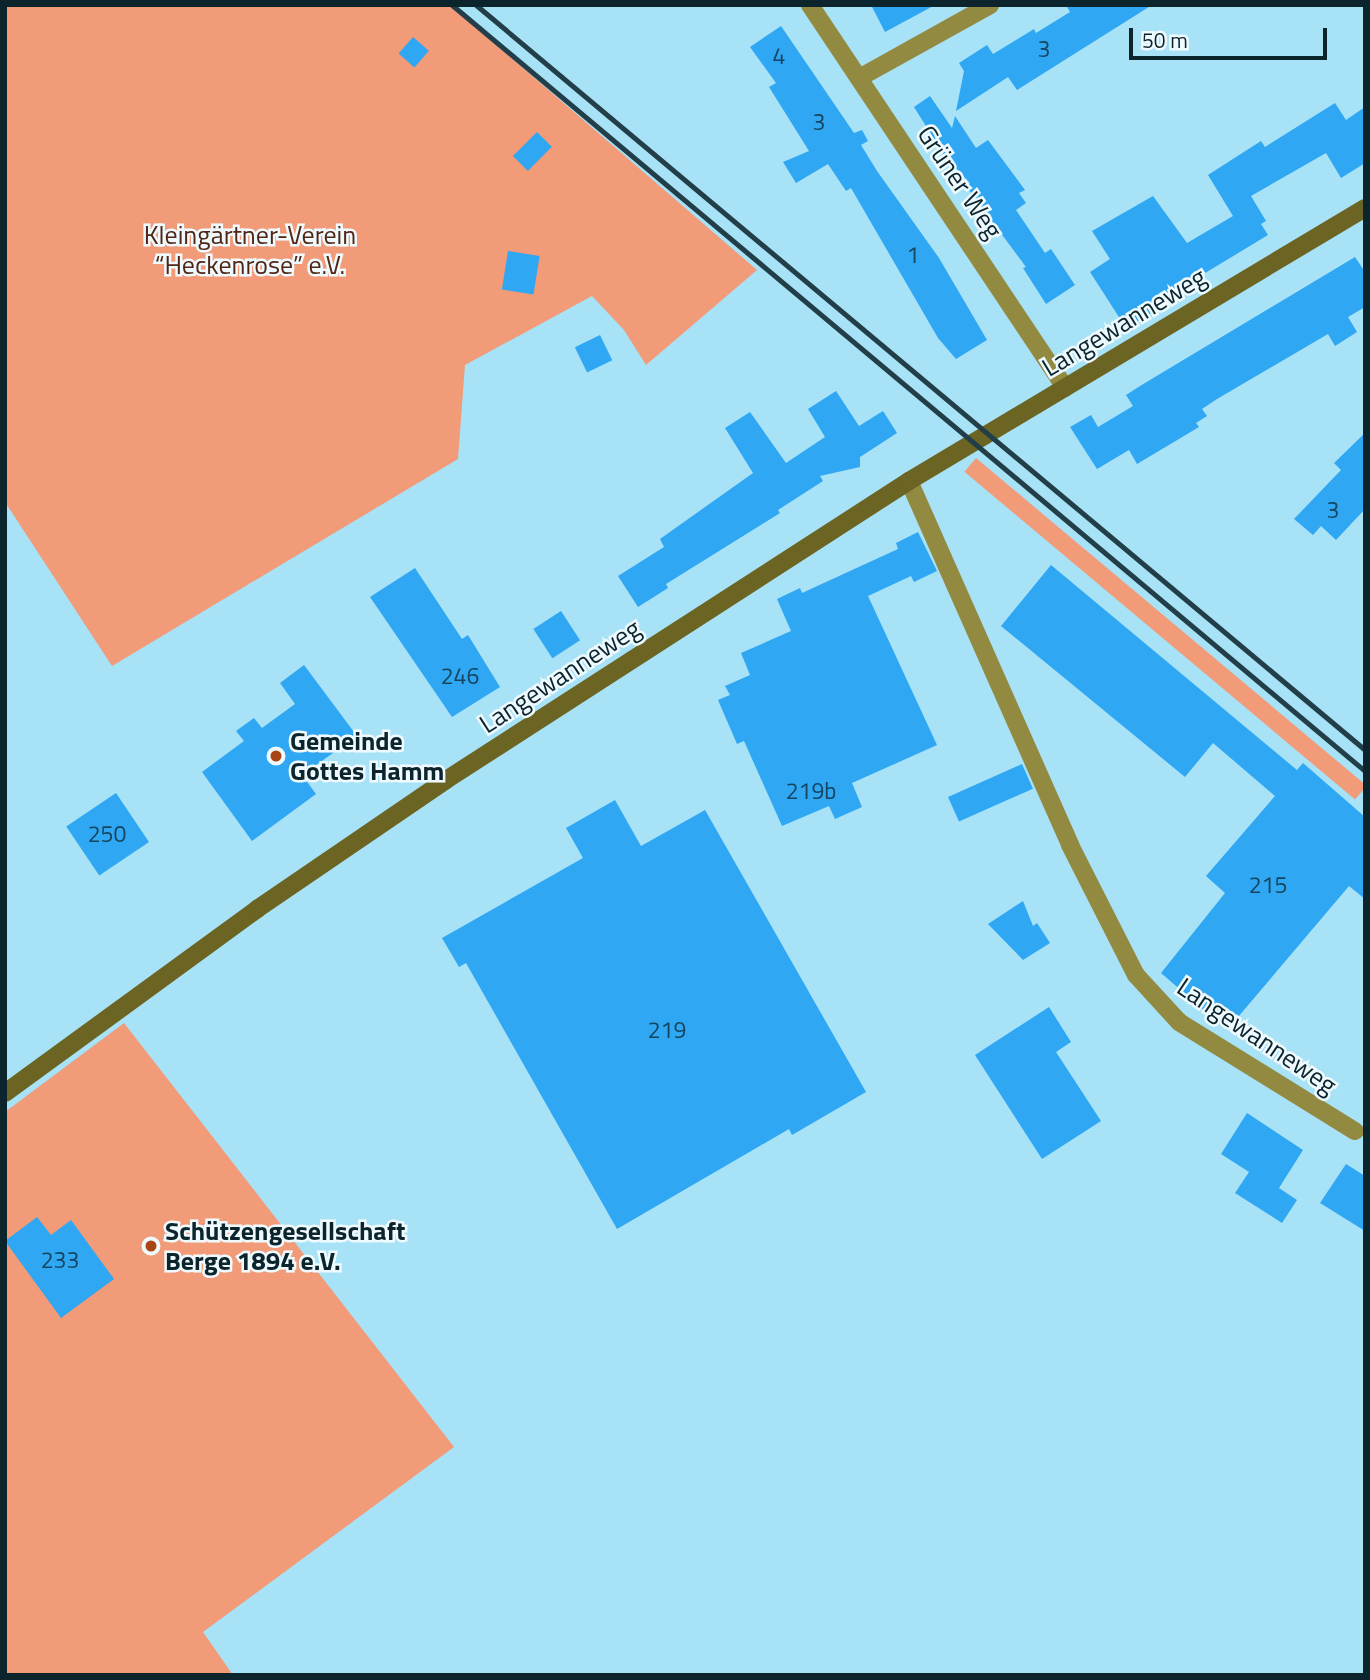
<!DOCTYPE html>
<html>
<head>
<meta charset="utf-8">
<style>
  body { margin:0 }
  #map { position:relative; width:1370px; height:1680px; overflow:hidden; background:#a7e2f7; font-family:"Titillium Web",sans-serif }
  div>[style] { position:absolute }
  .green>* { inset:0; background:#f19b79; transform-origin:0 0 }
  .building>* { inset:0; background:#2fa7f3; transform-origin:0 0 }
  .street>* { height:18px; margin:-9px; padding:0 9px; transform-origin:9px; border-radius:9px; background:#938a41 }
  .secondary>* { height:18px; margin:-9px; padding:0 9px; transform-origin:9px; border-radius:9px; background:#6c6422 }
  .rail>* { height:5px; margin:-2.5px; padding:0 2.5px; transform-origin:2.5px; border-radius:2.5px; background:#223f49 }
  .dots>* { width:19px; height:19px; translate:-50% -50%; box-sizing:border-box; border:4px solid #effafe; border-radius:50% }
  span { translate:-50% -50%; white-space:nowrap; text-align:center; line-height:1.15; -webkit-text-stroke:5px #effafe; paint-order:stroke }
  .number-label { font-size:23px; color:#15455e }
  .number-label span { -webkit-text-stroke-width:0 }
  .street-label { font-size:26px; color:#0c242c }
  .park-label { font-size:26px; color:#522614 }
  .poi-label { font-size:26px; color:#0c242c; font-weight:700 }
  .left { translate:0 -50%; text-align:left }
  .frame { position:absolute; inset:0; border:7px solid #0c242c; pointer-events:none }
  .scale { position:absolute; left:1129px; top:28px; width:198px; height:32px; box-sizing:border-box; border:4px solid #0c242c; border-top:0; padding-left:9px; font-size:21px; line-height:24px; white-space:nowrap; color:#0c242c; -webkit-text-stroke:5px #effafe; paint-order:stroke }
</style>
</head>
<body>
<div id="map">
  <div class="green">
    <i style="clip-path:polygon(5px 5px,450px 5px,757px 270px,646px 365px,624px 330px,592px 296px,465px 365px,458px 459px,112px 666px,5px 502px)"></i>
    <i style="left:976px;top:458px;width:510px;height:18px;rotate:40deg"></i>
    <i style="clip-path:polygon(124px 1023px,454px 1447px,203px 1632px,233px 1675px,5px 1675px,5px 1112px)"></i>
  </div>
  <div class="building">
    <i style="clip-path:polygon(871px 5px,935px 5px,885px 32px)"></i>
    <i style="clip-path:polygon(1066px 5px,1152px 5px,1017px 90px,1008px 77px,956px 111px,964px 71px,959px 63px,987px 45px,993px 54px,1034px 29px,1036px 33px,1070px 12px)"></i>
    <i style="clip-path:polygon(781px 26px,854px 133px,862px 130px,868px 141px,861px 145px,877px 171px,939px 258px,987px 340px,956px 359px,938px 338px,851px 188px,846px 191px,828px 164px,796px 183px,783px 162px,809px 151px,769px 87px,776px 83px,750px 47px)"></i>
    <i style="left:413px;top:37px;width:21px;height:22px;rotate:41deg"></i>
    <i style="clip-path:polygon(930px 96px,952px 128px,955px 116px,976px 148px,988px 140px,1025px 190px,1019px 193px,1026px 203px,1016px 210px,1045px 253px,1051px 249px,1075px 285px,1046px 304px,1023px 268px,1026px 267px,966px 186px,970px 183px,946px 158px,914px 107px)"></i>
    <i style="clip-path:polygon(1335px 103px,1346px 120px,1365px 107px,1365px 163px,1341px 178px,1326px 153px,1251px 196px,1266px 221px,1261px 224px,1268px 235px,1149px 307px,1153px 312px,1126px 328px,1090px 272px,1110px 259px,1092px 231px,1153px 196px,1187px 243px,1233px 216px,1208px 175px,1261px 141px,1265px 147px)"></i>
    <i style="left:537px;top:132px;width:21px;height:34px;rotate:45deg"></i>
    <i style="left:508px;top:251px;width:32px;height:39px;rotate:9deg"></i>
    <i style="clip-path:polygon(1355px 257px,1365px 272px,1365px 307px,1348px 317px,1357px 332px,1335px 346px,1328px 334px,1217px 399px,1202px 409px,1207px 416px,1196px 423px,1199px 427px,1137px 464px,1129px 450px,1097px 469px,1070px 427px,1091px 415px,1098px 427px,1133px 406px,1126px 395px,1140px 386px)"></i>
    <i style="left:600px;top:335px;width:28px;height:28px;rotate:64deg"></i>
    <i style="clip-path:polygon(836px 391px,859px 426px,883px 411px,897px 433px,860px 457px,860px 467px,820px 476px,823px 481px,778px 510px,780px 513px,666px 584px,668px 588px,638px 607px,618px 576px,664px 547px,660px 539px,753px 473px,725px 428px,750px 412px,786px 463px,825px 437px,808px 409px)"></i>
    <i style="clip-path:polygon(1365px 433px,1365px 509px,1336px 540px,1321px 526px,1313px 535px,1294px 519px,1341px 470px,1334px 463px)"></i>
    <i style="clip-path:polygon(918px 532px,937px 571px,914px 582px,911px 576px,868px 596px,937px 745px,852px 783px,862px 807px,835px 819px,829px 806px,782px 826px,744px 741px,737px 744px,718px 700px,730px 695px,725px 686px,750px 675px,741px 653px,791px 631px,777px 599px,800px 588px,802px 593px,898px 549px,896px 543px)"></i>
    <i style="clip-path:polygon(1051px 565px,1297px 770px,1303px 763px,1365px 817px,1365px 899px,1349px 886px,1227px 1030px,1161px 973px,1225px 893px,1206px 876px,1275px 796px,1213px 743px,1185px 777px,1001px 626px)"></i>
    <i style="clip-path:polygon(415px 568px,462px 639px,468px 635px,500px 687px,452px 717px,370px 597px)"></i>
    <i style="left:561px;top:611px;width:35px;height:33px;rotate:57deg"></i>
    <i style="clip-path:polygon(304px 665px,357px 736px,302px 775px,316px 794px,252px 841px,202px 772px,244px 741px,236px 731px,254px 718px,262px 728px,295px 704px,280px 683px)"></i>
    <i style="left:1022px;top:764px;width:27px;height:81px;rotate:66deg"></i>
    <i style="left:116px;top:793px;width:59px;height:60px;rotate:56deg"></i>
    <i style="clip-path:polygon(615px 800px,641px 846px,705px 810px,866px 1092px,792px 1135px,789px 1129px,617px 1229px,466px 963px,459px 967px,442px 938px,583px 858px,566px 828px)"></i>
    <i style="clip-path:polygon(1023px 901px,1033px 926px,1037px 923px,1050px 943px,1023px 960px,988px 924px)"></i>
    <i style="clip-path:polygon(1049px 1007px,1071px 1042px,1056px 1052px,1101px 1121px,1042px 1159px,975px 1055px)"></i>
    <i style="clip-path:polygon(1247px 1113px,1303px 1150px,1279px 1188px,1297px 1200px,1282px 1223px,1235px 1193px,1249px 1172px,1221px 1154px)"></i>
    <i style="clip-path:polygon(1346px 1164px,1365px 1176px,1365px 1231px,1320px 1203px)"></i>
    <i style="clip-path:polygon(37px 1217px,51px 1235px,71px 1220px,114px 1279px,61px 1318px,5px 1241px)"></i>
  </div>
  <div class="street">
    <i style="left:810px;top:5px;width:460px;rotate:56.3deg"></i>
    <i style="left:859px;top:78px;width:150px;rotate:-29.1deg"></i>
    <i style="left:909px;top:481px;width:398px;rotate:66.1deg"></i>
    <i style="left:1070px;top:845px;width:146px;rotate:63.1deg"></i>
    <i style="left:1136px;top:975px;width:64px;rotate:47.5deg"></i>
    <i style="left:1179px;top:1022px;width:207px;rotate:31.8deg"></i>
  </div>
  <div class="secondary">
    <i style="left:5px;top:1093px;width:312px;rotate:-36.1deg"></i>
    <i style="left:257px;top:909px;width:229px;rotate:-34.3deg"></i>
    <i style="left:446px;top:780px;width:551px;rotate:-32.85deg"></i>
    <i style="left:909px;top:481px;width:531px;rotate:-30.91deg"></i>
  </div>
  <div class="rail">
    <i style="left:452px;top:5px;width:1192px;rotate:40deg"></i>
    <i style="left:476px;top:5px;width:1160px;rotate:39.96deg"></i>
  </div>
  <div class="dots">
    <i style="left:276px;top:756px;background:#a94515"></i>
    <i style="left:151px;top:1246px;background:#a94515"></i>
  </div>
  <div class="number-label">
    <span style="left:1044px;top:49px">3</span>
    <span style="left:779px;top:56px">4</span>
    <span style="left:819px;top:122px">3</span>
    <span style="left:913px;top:255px">1</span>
    <span style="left:1333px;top:510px">3</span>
    <span style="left:460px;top:676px">246</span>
    <span style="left:811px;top:791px">219b</span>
    <span style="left:107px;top:834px">250</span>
    <span style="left:1268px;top:885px">215</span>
    <span style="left:667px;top:1030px">219</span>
    <span style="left:60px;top:1260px">233</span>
  </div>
  <div class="street-label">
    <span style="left:960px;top:182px;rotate:56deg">Grüner Weg</span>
    <span style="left:1124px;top:322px;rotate:-31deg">Langewanneweg</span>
    <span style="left:560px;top:676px;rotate:-33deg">Langewanneweg</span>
    <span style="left:1257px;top:1036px;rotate:34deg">Langewanneweg</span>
  </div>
  <div class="park-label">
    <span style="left:250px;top:250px">Kleingärtner-Verein<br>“Heckenrose” e.V.</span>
  </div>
  <div class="poi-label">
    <span class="left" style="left:290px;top:756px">Gemeinde<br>Gottes Hamm</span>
    <span class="left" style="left:165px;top:1246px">Schützengesellschaft<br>Berge 1894 e.V.</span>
  </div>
  <div class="frame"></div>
  <div class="scale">50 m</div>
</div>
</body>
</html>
